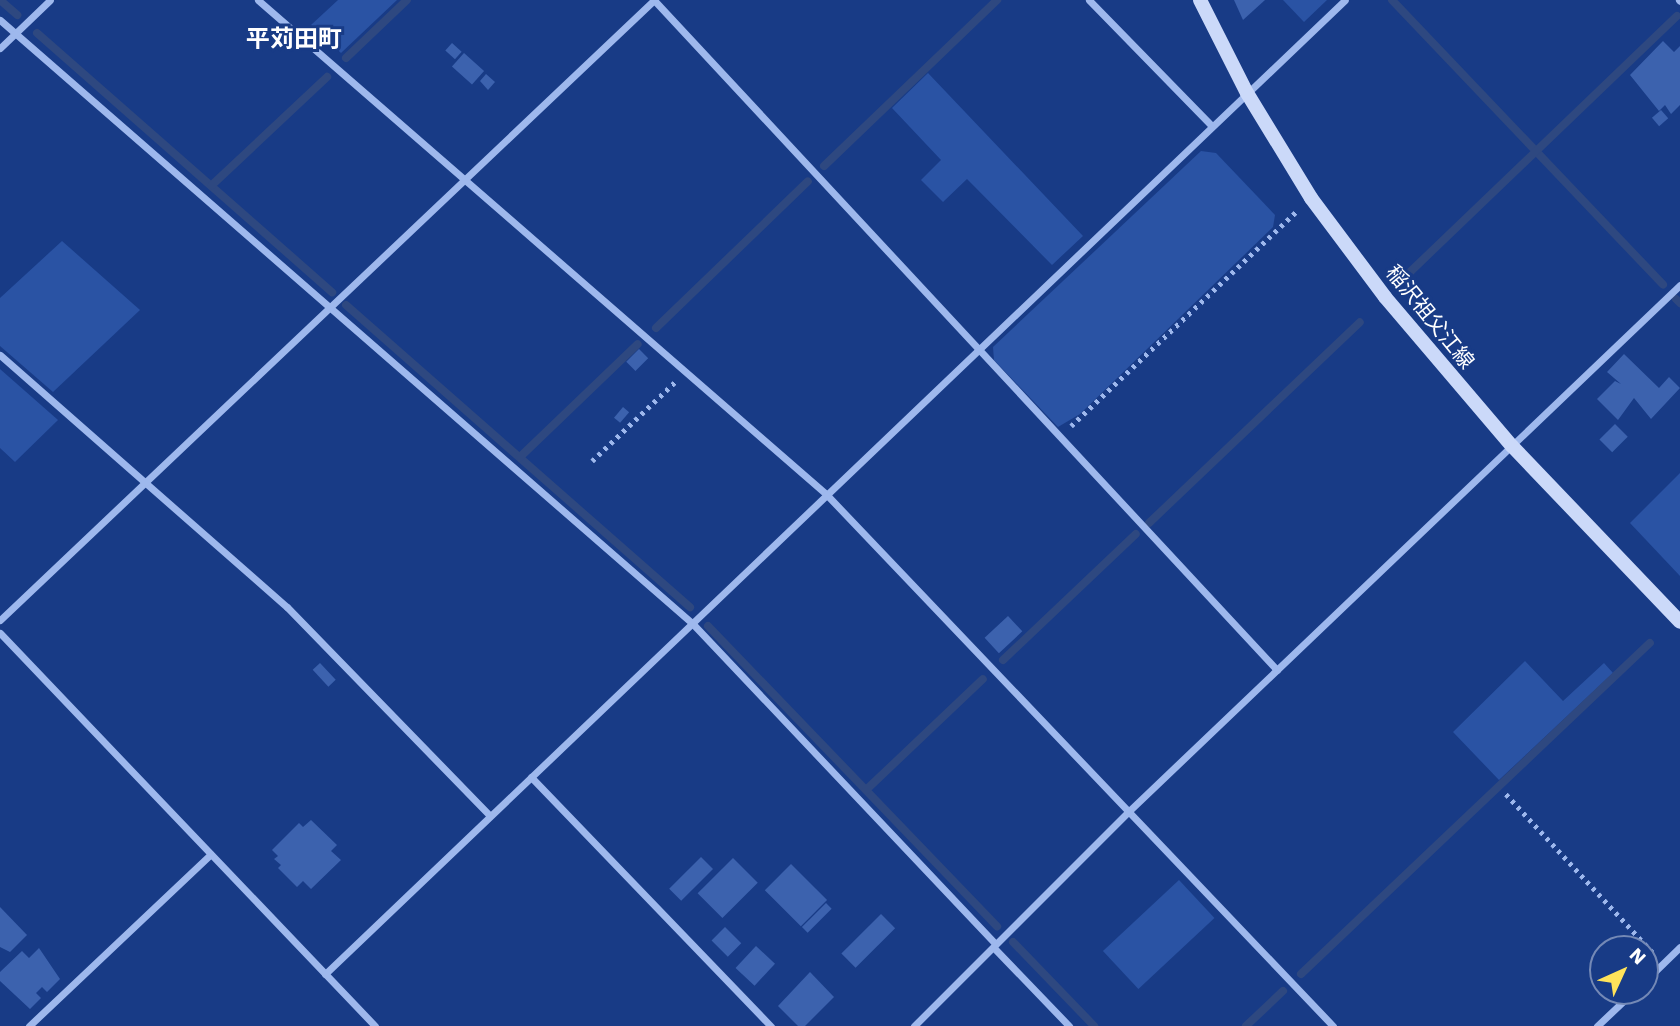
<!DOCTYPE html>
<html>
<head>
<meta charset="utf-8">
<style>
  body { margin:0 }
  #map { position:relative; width:1680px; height:1026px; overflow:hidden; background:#183b86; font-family:"Work Sans","Noto Sans JP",sans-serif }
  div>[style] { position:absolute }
  .green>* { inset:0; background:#2a53a4; transform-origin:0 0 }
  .stream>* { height:8px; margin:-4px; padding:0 4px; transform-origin:4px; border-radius:4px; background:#2e4880 }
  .building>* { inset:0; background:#3c62ae; transform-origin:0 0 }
  .path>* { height:4.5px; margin-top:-2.25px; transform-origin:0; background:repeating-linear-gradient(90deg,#9eb8ed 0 3.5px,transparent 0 8.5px) }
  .minor>* { height:7px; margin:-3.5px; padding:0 3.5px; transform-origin:3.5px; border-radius:3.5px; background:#9eb8ed }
  .secondary>* { height:14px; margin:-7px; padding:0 7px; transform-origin:7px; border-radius:7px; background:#cbd9f9 }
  span { translate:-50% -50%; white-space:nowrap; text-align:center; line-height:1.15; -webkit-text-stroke:6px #183b86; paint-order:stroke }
  .street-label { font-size:21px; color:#fff }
  .quarter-label { font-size:24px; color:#fff; font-weight:700 }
  .north { position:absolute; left:1589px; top:935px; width:70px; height:70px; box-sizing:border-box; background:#183b86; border:2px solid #7489b6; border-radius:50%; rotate:45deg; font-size:19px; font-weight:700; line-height:28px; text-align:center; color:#fff }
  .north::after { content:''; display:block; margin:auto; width:24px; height:32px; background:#ffe35a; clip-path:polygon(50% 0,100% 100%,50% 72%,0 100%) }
</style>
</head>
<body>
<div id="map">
  <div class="green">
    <i style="clip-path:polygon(338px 0,397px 0,341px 53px,311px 25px)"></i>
    <i style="clip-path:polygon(1283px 0,1327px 0,1304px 22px)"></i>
    <i style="clip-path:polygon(928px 73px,1083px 236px,1052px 265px,967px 179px,943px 202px,921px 180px,941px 160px,892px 108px)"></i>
    <i style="clip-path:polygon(1201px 151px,1216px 153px,1275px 215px,1273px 227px,1080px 414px,1058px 427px,994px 360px,993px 347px)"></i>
    <i style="clip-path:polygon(62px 241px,140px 310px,53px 392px,0 346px,0 298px)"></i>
    <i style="clip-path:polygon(0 369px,58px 420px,15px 462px,0 448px)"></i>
    <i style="clip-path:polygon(1680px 473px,1680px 576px,1630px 523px)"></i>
    <i style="clip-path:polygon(1525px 661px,1563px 701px,1604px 663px,1613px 673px,1499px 780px,1453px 732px)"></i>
    <i style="left:1179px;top:880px;width:52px;height:104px;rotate:47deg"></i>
  </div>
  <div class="stream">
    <i style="left:0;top:0;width:23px;rotate:41deg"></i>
    <i style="left:1392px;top:0;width:393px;rotate:46.4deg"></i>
    <i style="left:37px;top:33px;width:393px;rotate:41.3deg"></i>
    <i style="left:346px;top:58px;width:84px;rotate:-43.6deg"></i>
    <i style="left:824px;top:166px;width:240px;rotate:-43.8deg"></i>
    <i style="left:212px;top:185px;width:158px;rotate:-43.2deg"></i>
    <i style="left:1410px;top:272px;width:370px;rotate:-43.8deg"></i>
    <i style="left:1676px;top:299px;width:6px;rotate:45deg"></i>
    <i style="left:346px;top:305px;width:458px;rotate:41.3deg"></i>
    <i style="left:656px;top:328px;width:211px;rotate:-44deg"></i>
    <i style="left:520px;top:457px;width:163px;rotate:-43.8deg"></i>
    <i style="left:1149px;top:523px;width:291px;rotate:-43.6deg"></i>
    <i style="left:708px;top:626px;width:417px;rotate:46.1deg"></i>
    <i style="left:1003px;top:660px;width:183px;rotate:-43.5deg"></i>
    <i style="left:866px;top:790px;width:161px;rotate:-43.5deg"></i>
    <i style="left:1013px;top:942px;width:117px;rotate:46deg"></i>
    <i style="left:1301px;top:974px;width:481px;rotate:-43.5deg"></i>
    <i style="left:1246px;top:1026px;width:51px;rotate:-43.4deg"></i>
  </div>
  <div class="building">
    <i style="clip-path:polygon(1234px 0,1265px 0,1243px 20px)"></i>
    <i style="clip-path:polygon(1663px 41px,1674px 52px,1680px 46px,1680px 105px,1671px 114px,1665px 105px,1659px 111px,1630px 75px)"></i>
    <i style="left:452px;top:43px;width:13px;height:10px;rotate:42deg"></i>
    <i style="left:464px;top:53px;width:27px;height:18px;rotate:42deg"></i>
    <i style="clip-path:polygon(486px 74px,495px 82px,488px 90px,480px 81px)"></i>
    <i style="left:1661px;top:110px;width:11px;height:12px;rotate:49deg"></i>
    <i style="left:639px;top:349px;width:13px;height:18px;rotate:45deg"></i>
    <i style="clip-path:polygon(1624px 354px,1659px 388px,1669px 377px,1680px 388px,1651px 419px,1634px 398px,1618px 420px,1597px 399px,1615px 381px,1621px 384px,1607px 372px)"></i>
    <i style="left:623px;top:407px;width:8px;height:14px;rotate:40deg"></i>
    <i style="left:1615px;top:424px;width:18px;height:22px;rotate:45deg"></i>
    <i style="left:1008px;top:616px;width:21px;height:32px;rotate:47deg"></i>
    <i style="left:320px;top:663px;width:23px;height:10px;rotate:47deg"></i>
    <i style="clip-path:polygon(311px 820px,337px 845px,331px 851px,341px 860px,311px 889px,303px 881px,297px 887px,278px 868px,281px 865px,274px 859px,278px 856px,272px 850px,299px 823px,303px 827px)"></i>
    <i style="left:701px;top:857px;width:17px;height:45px;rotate:45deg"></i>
    <i style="left:733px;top:858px;width:35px;height:50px;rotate:45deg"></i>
    <i style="left:791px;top:864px;width:51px;height:37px;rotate:45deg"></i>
    <i style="left:826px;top:903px;width:8px;height:34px;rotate:45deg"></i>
    <i style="clip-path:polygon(0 907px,27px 935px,10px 952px,0 947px)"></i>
    <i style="left:881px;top:914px;width:20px;height:56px;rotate:45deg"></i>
    <i style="left:725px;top:927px;width:23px;height:19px;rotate:45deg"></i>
    <i style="left:756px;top:946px;width:26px;height:30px;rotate:43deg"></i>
    <i style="clip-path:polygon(39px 948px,60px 979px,47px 992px,42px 987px,36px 993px,41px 998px,30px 1009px,0 981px,0 972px,22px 951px,29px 958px)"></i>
    <i style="clip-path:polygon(810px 972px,834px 997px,805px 1026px,798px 1026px,778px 1006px)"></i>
  </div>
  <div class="path">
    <i style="left:1071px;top:426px;width:313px;rotate:-43.6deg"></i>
    <i style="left:592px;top:461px;width:115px;rotate:-43.6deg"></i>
    <i style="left:1506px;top:794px;width:217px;rotate:47.2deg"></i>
  </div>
  <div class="minor">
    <i style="left:258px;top:0;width:753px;rotate:41.01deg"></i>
    <i style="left:826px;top:494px;width:735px;rotate:46.38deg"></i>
    <i style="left:654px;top:0;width:915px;rotate:47.08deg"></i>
    <i style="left:1089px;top:0;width:176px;rotate:45.7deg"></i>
    <i style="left:1679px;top:0;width:1px;rotate:45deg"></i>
    <i style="left:0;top:20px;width:918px;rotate:41.07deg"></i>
    <i style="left:692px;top:623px;width:441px;rotate:46.6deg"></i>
    <i style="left:0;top:48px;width:69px;rotate:-43.8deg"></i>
    <i style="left:0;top:355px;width:382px;rotate:41.3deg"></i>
    <i style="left:287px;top:607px;width:291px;rotate:45.8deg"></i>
    <i style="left:0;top:620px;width:901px;rotate:-43.47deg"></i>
    <i style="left:0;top:633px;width:543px;rotate:46.34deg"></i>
    <i style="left:531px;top:777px;width:346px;rotate:46.1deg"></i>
    <i style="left:995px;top:949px;width:107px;rotate:46.1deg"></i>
    <i style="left:325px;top:974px;width:1410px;rotate:-43.68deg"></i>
    <i style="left:1645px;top:981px;width:49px;rotate:-44.2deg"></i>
    <i style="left:29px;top:1026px;width:250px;rotate:-43.4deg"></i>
    <i style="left:914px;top:1026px;width:304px;rotate:-45deg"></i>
    <i style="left:1129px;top:811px;width:762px;rotate:-43.67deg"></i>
    <i style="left:1597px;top:1026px;width:51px;rotate:-43.4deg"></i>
  </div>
  <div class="secondary">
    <i style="left:1200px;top:0;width:104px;rotate:63.2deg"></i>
    <i style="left:1247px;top:93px;width:123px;rotate:58.6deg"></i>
    <i style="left:1311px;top:198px;width:124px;rotate:53.2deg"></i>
    <i style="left:1385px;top:297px;width:196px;rotate:49.6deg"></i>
    <i style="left:1512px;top:446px;width:243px;rotate:46.3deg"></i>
  </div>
  <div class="street-label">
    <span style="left:1430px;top:317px;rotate:51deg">稲沢祖父江線</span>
  </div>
  <div class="quarter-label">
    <span style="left:294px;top:40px">平苅田町</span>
  </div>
  <div class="north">N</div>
</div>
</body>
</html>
